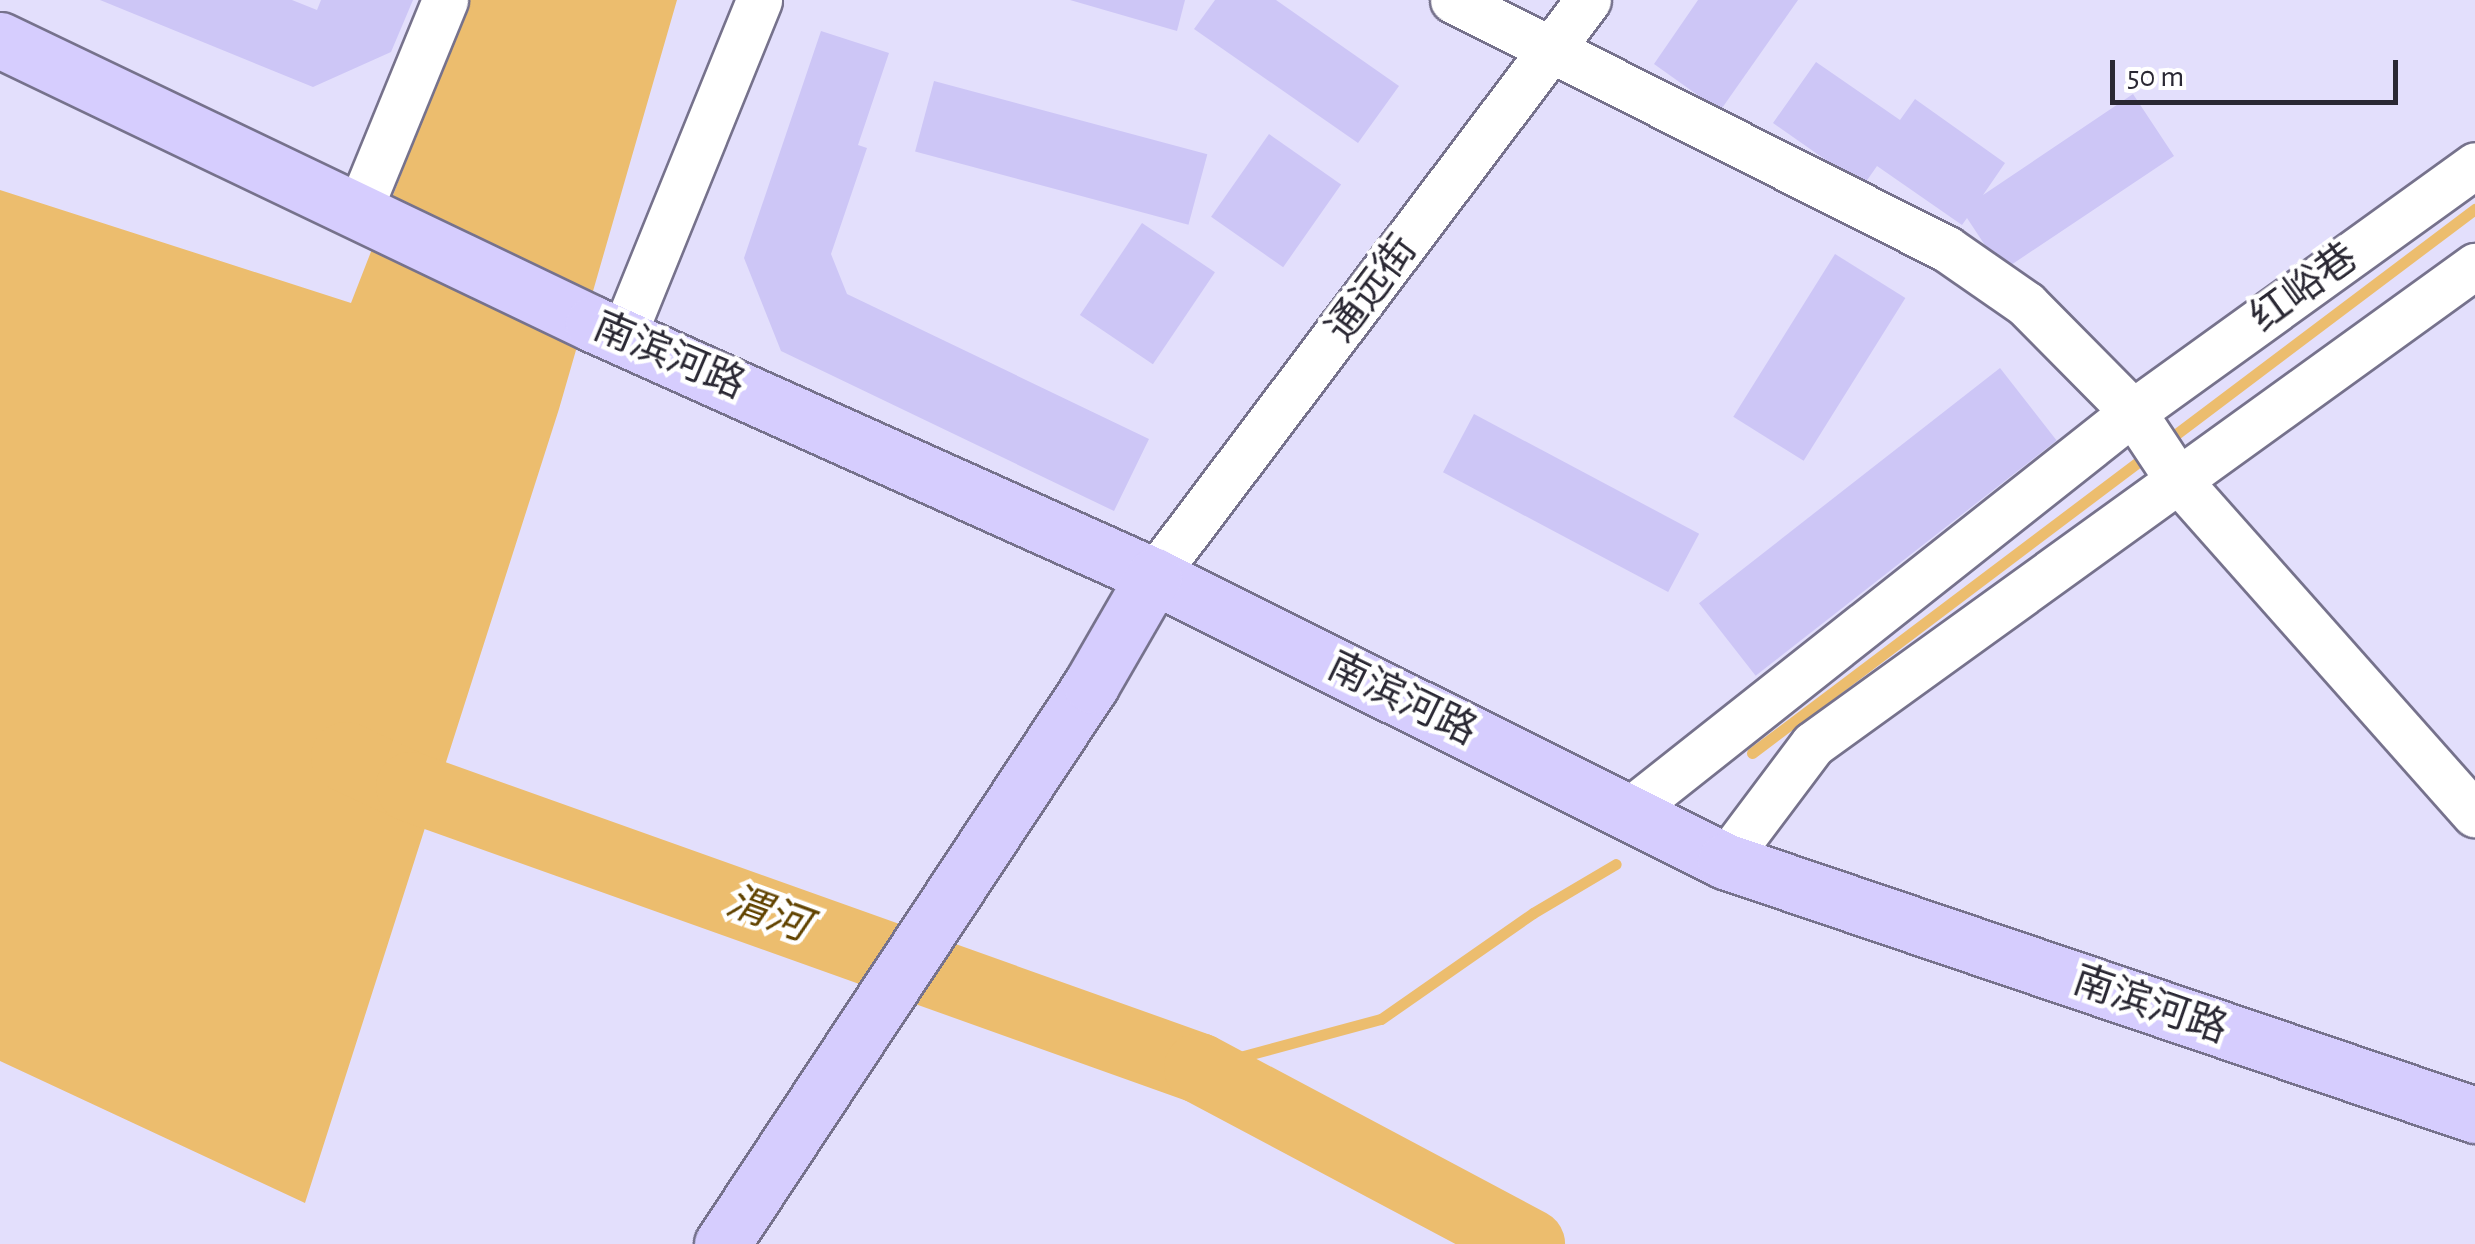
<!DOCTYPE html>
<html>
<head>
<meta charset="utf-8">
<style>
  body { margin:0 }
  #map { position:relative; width:2475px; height:1244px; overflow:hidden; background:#e3dffc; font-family:"Alegreya Sans","Noto Sans SC",sans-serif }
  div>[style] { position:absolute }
  .water>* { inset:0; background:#ecbd6e }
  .stream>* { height:11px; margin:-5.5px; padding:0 5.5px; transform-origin:5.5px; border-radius:5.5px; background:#ecbd6e }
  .river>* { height:70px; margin:-35px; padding:0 35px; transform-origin:35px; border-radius:35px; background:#ecbd6e }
  .building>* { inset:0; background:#cdc6f6; transform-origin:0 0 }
  .roads { filter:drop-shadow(2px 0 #76728c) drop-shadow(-2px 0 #76728c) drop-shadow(0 2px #76728c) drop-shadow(0 -2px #76728c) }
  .minor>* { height:45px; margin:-22.5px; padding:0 22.5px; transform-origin:22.5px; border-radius:22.5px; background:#fff }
  .major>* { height:55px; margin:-27.5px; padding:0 27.5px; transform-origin:27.5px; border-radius:27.5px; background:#d6cdfe }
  span { translate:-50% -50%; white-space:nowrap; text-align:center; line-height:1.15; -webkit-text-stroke:9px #fff; paint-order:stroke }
  .street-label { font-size:40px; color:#2a2833 }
  .water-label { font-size:42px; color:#614300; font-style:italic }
  .scale { position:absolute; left:2110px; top:60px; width:288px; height:45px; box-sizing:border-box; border:5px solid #2a2833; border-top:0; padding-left:12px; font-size:30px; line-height:35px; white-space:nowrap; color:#2a2833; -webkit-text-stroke:8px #fff; paint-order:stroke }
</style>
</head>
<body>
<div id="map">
  <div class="water">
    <i style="clip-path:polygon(469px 0,677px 0,559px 409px,305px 1203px,0 1061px,0 190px,351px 303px)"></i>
  </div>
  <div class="stream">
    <i style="left:2163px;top:444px;width:391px;rotate:-37deg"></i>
    <i style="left:1752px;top:753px;width:496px;rotate:-37deg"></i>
    <i style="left:1199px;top:1068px;width:188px;rotate:-15.1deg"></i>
    <i style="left:1381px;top:1019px;width:185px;rotate:-34.9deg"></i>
    <i style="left:1533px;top:913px;width:96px;rotate:-30.6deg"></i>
  </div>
  <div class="river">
    <i style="left:346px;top:757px;width:72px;rotate:24.8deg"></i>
    <i style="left:411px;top:787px;width:837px;rotate:19.63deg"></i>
    <i style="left:1199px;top:1068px;width:375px;rotate:28deg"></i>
  </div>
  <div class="building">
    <i style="clip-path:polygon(100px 0,292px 0,317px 10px,321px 0,413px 0,391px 52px,313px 87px)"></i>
    <i style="clip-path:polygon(1070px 0,1185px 0,1177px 31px)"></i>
    <i style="clip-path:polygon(1215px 0,1276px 0,1399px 86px,1358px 143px,1194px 29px)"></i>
    <i style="clip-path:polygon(1698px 0,1798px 0,1720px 111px,1654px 64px)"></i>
    <i style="clip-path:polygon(821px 31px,889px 53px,858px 145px,867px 148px,831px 254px,847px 294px,1149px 439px,1114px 511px,781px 351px,744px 258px)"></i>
    <i style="clip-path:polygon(1816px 62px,1900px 120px,1915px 99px,2005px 163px,1983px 195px,2133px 94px,2174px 156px,2002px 271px,1967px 218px,1962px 225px,1877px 166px,1863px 186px,1773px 123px)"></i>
    <i style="left:934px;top:81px;width:283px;height:73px;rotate:15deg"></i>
    <i style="left:1269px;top:134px;width:88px;height:101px;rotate:35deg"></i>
    <i style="left:1142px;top:223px;width:88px;height:111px;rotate:34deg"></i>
    <i style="left:1835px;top:254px;width:83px;height:192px;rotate:32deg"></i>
    <i style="left:2000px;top:368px;width:92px;height:382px;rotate:52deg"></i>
    <i style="left:1474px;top:414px;width:255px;height:66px;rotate:28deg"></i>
  </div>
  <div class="roads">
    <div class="minor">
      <i style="left:1453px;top:0;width:553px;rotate:26.75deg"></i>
      <i style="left:1947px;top:249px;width:96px;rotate:34.8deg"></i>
      <i style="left:2026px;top:304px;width:152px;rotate:45.3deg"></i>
      <i style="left:2133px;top:412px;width:82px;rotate:56.5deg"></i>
      <i style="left:2178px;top:480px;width:447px;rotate:48.4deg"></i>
      <i style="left:359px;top:210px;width:227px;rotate:-67.7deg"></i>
      <i style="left:624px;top:333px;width:359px;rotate:-67.9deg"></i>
      <i style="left:1154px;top:576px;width:721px;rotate:-53deg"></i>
      <i style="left:1629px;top:811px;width:643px;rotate:-38.37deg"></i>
      <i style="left:2133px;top:412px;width:422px;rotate:-35.8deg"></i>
      <i style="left:1725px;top:861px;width:146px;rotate:-53.1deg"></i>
      <i style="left:1813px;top:744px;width:817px;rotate:-35.83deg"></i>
    </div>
    <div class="major">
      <i style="left:0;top:40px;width:657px;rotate:25.59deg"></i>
      <i style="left:593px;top:324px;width:615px;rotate:24.19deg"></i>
      <i style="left:1154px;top:576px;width:638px;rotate:26.52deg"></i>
      <i style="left:1725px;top:861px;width:792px;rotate:18.71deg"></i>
      <i style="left:722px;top:1244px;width:670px;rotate:-56.57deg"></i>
      <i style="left:1091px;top:685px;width:126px;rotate:-60deg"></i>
    </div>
  </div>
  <div class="street-label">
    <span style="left:2304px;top:288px;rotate:-36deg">红峪巷</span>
    <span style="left:1372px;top:289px;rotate:-53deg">通远街</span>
    <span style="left:669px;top:356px;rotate:23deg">南滨河路</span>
    <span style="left:1402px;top:699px;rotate:26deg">南滨河路</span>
    <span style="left:2150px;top:1005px;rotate:19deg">南滨河路</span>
  </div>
  <div class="water-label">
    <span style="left:768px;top:914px;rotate:20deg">渭河</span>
  </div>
  <div class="scale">50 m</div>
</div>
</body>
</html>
